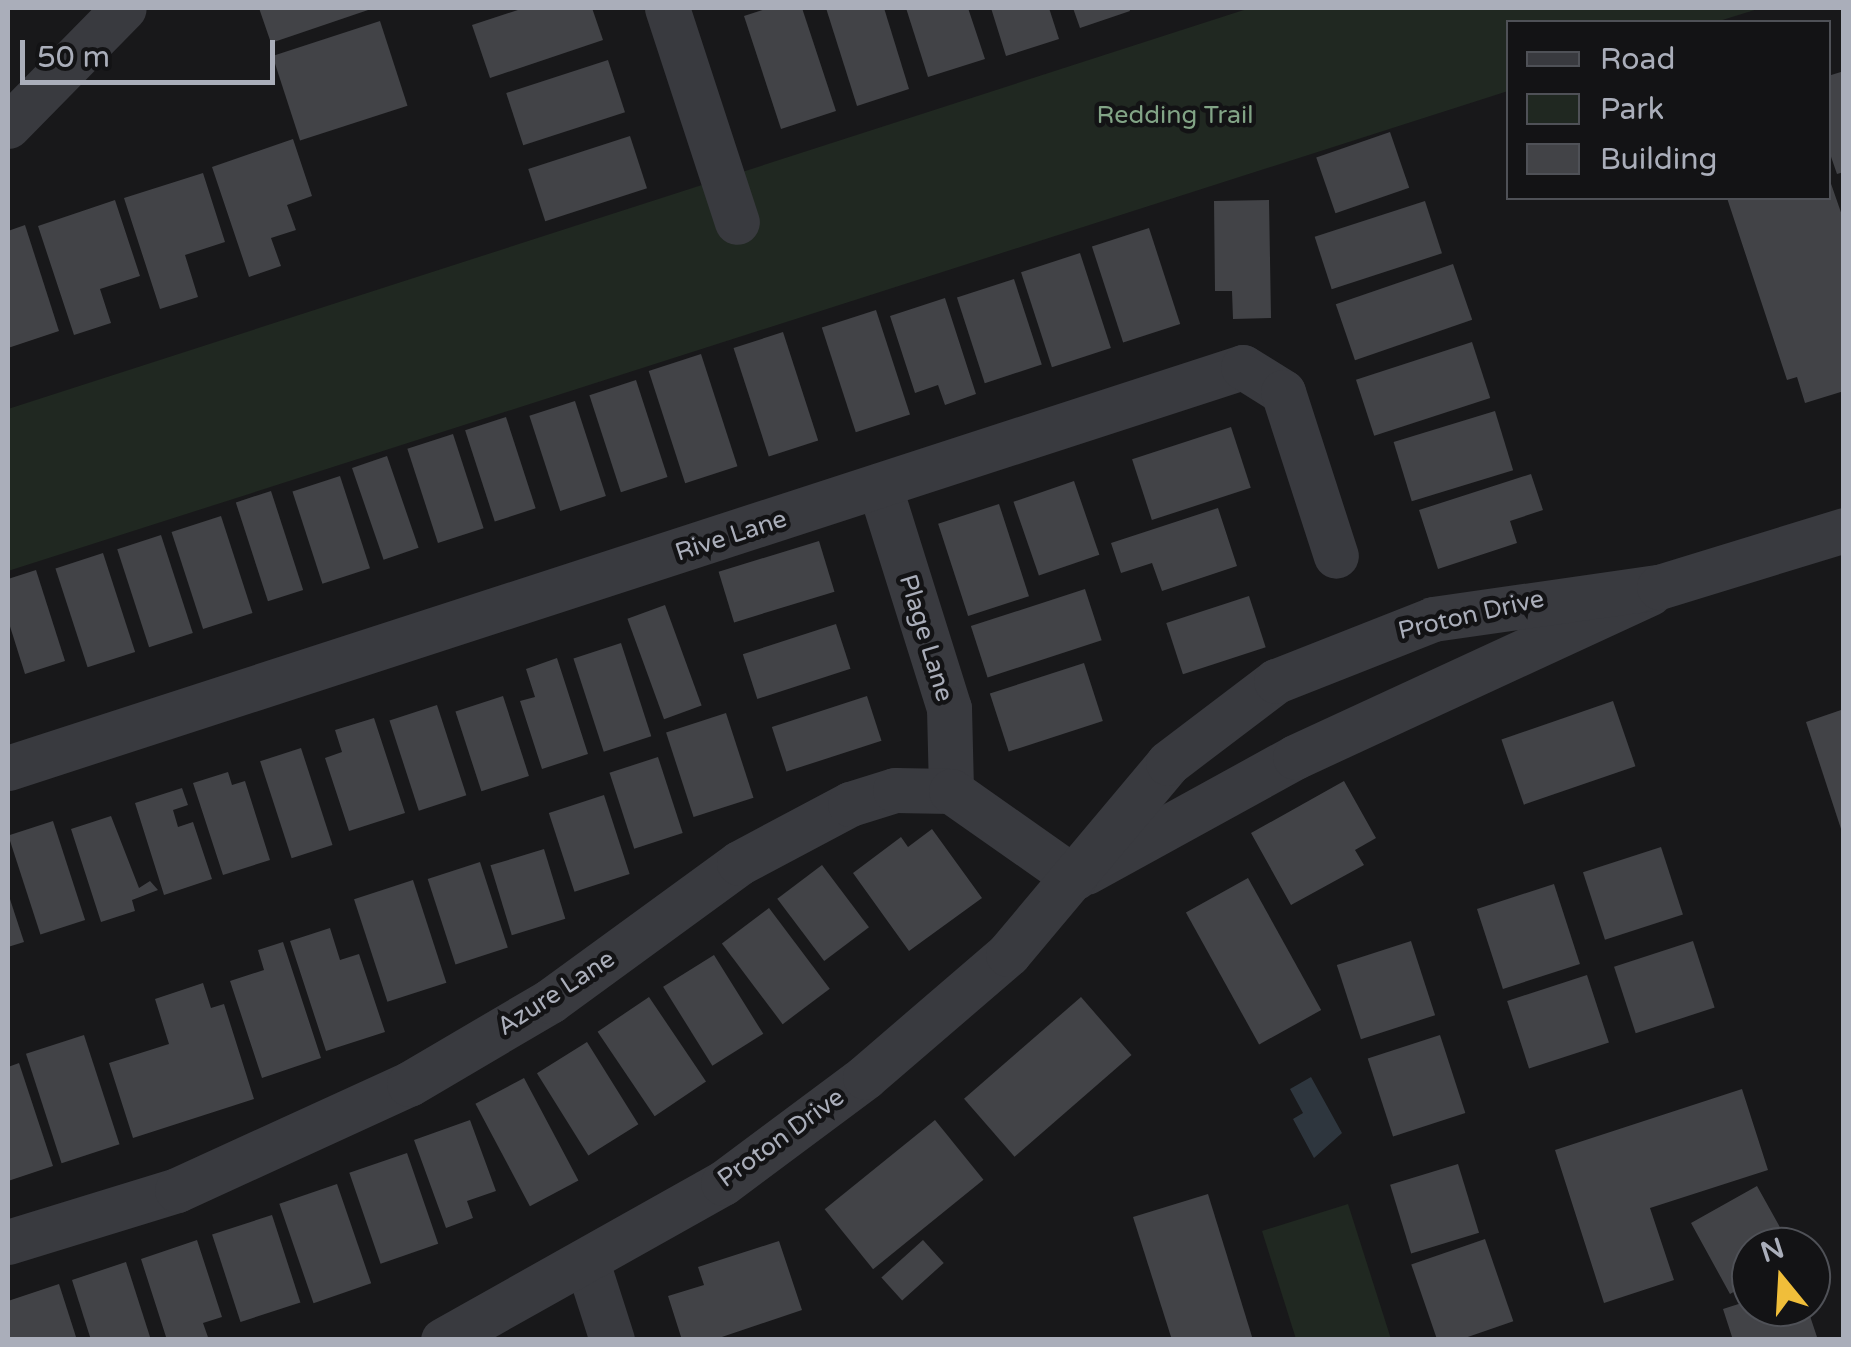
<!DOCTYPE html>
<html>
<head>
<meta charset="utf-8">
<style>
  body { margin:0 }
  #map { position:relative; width:1851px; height:1347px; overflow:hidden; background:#18181a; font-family:"Varela Round",sans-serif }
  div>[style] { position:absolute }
  .green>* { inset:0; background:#202821 }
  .water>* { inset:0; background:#2e363e }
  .building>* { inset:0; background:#424347; transform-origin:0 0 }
  .minor>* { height:45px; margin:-22.5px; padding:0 22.5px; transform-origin:22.5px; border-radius:22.5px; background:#393a3f }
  span { translate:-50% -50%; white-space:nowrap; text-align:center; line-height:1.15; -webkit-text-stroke:9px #131315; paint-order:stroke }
  .park-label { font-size:25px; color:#82a486 }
  .street-label { font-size:25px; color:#aaaeba }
  .frame { position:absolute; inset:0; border:10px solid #aaaeba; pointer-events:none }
  .legend { position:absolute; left:1506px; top:20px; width:325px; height:180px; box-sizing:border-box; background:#131315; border:2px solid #4f5157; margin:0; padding:12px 18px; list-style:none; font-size:30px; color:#aaaeba }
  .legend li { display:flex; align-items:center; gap:20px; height:50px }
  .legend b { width:50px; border:2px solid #4f5157 }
  .north { position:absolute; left:1731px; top:1227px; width:100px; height:100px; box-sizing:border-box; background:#131315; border:2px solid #4f5157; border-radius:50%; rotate:342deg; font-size:28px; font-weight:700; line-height:40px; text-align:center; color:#aaaeba }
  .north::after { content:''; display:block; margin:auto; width:35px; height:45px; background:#f0be3a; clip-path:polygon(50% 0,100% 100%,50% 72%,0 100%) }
  .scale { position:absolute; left:20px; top:40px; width:255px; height:45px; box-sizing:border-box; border:5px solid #aaaeba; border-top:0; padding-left:12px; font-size:30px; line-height:35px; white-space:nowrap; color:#aaaeba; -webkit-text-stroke:8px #131315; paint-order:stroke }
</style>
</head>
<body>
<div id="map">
  <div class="green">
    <i style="clip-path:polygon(1250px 8px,1761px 8px,1716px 22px,1508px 22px,1508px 91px,8px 571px,8px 409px)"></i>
    <i style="clip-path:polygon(1348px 1204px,1391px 1339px,1296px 1339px,1262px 1231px)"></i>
  </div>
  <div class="water">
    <i style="clip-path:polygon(1311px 1077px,1342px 1133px,1314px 1158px,1293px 1119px,1303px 1113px,1290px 1089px)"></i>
  </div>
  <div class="building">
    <i style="clip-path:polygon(259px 8px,374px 8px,271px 43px)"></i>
    <i style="clip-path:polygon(524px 8px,592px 8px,603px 40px,490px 78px,472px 25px)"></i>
    <i style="clip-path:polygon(769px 8px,802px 8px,836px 111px,781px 129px,744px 16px)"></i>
    <i style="clip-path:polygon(826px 8px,884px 8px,909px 89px,857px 106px)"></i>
    <i style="clip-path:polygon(906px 8px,968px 8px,985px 59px,928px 77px)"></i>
    <i style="clip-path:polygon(991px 8px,1049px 8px,1059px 39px,1006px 56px)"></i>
    <i style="clip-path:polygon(1073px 8px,1129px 8px,1130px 11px,1080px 28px)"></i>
    <i style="left:380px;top:21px;width:89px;height:113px;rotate:72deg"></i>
    <i style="left:608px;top:60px;width:55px;height:107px;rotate:72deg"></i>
    <i style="clip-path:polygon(1844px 71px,1844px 172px,1837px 174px,1828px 148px,1828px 76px)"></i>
    <i style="left:1390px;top:132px;width:59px;height:78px;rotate:71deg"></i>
    <i style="left:630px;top:136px;width:55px;height:107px;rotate:72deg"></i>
    <i style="clip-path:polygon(293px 139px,312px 196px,287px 205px,296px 230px,271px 238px,281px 266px,249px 277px,212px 167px)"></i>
    <i style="clip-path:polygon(203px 173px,225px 242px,185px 255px,198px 297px,160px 309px,124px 198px)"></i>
    <i style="clip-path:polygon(1829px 178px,1844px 221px,1844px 391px,1805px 403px,1797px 377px,1787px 380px,1727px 198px,1828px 198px)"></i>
    <i style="clip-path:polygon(115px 200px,140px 276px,100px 289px,111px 323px,74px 335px,38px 226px)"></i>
    <i style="clip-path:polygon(1269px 200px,1271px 318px,1233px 319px,1232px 291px,1215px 291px,1214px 201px)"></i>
    <i style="left:1425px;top:201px;width:55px;height:116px;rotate:72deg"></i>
    <i style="clip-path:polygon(25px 225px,59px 331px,8px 348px,8px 231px)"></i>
    <i style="left:1149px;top:228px;width:101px;height:60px;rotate:72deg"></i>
    <i style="left:1080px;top:253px;width:100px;height:62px;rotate:72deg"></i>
    <i style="left:1453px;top:264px;width:59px;height:124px;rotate:71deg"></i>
    <i style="left:1014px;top:279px;width:90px;height:60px;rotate:72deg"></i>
    <i style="clip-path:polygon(945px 298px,976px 394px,945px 405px,938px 385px,915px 393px,890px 316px)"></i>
    <i style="left:876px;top:310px;width:110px;height:57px;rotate:72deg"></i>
    <i style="left:783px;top:332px;width:114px;height:52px;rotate:72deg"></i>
    <i style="left:1472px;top:342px;width:59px;height:122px;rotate:72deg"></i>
    <i style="left:701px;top:354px;width:118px;height:55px;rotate:72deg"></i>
    <i style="left:636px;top:380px;width:102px;height:49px;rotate:72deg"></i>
    <i style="left:575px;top:401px;width:100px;height:48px;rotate:72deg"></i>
    <i style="left:1495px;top:411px;width:62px;height:106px;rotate:73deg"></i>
    <i style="left:506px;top:417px;width:96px;height:43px;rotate:72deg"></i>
    <i style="left:1231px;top:427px;width:64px;height:104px;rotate:72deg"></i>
    <i style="left:453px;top:434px;width:99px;height:48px;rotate:72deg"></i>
    <i style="left:387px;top:456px;width:97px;height:37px;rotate:71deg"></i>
    <i style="clip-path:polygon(1531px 474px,1543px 510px,1510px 521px,1517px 543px,1438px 569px,1419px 510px)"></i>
    <i style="left:340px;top:476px;width:97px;height:50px;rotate:72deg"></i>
    <i style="left:1074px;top:481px;width:78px;height:64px;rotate:71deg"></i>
    <i style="left:271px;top:491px;width:104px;height:37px;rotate:72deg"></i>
    <i style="left:999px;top:504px;width:97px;height:64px;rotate:72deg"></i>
    <i style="clip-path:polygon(1218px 508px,1237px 566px,1162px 591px,1152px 563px,1121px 573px,1111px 543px)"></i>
    <i style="left:221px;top:516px;width:102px;height:52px;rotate:72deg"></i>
    <i style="left:161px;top:535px;width:103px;height:46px;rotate:72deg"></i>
    <i style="left:819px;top:541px;width:53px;height:105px;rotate:73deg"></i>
    <i style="left:103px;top:553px;width:104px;height:50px;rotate:72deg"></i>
    <i style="clip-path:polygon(36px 570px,65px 661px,25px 674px,8px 620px,8px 579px)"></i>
    <i style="left:1085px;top:589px;width:54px;height:120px;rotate:72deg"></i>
    <i style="left:1249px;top:596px;width:54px;height:87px;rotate:72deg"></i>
    <i style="left:665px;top:605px;width:107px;height:40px;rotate:70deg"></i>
    <i style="left:836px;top:624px;width:47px;height:98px;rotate:72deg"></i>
    <i style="left:621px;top:643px;width:98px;height:50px;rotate:72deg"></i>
    <i style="clip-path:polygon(557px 658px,588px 754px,542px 769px,520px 701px,535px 697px,526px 669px)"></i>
    <i style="left:1084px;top:663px;width:61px;height:99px;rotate:72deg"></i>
    <i style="left:503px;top:696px;width:84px;height:50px;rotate:72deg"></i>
    <i style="left:867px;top:696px;width:47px;height:100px;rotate:72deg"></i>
    <i style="left:1613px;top:701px;width:69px;height:118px;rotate:71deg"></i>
    <i style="left:437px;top:705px;width:95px;height:50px;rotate:72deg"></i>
    <i style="clip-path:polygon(1844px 709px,1844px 835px,1843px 835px,1806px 722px)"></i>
    <i style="left:726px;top:713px;width:89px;height:63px;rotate:72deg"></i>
    <i style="clip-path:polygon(374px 718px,405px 813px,349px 831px,325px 758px,342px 752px,335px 730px)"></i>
    <i style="left:301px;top:748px;width:102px;height:43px;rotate:72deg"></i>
    <i style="left:658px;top:757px;width:80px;height:51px;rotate:72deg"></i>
    <i style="clip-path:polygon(228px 772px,232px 785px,245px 781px,270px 860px,223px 875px,193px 783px)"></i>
    <i style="clip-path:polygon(1344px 781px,1376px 838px,1355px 850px,1364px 865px,1291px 905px,1251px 833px)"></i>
    <i style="clip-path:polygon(182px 788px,188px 805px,173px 810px,178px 827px,193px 822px,212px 879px,164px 895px,135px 803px)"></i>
    <i style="left:604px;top:795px;width:83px;height:58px;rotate:72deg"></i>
    <i style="clip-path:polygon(111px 816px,139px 888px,150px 881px,158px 890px,132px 900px,135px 911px,101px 922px,71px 829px)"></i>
    <i style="left:53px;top:821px;width:104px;height:47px;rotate:72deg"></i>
    <i style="clip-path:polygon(932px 829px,982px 898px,909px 951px,853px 873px,901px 837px,908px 847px)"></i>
    <i style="left:1661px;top:847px;width:71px;height:82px;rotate:72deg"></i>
    <i style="left:544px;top:849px;width:73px;height:56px;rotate:73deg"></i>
    <i style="left:480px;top:862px;width:90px;height:55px;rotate:72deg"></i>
    <i style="left:822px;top:865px;width:78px;height:56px;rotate:53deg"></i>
    <i style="left:1248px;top:878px;width:151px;height:71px;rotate:61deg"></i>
    <i style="left:413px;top:880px;width:108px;height:62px;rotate:72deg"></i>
    <i style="left:1554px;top:884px;width:84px;height:81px;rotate:72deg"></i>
    <i style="clip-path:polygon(8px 893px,24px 942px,8px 947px)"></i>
    <i style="left:769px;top:908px;width:101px;height:59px;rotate:53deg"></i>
    <i style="clip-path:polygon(330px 928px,340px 960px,359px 954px,385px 1032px,326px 1051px,290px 941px)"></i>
    <i style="left:1411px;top:941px;width:78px;height:78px;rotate:72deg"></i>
    <i style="left:1693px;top:941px;width:70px;height:83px;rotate:72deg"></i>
    <i style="clip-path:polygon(283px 942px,321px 1058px,262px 1078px,230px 981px,264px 970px,258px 950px)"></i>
    <i style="left:714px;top:955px;width:93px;height:60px;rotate:58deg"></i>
    <i style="left:1587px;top:975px;width:71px;height:84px;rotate:72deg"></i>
    <i style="clip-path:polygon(203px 983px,211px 1008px,224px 1004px,254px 1099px,133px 1138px,109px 1063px,169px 1044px,155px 999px)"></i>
    <i style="left:649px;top:997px;width:102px;height:62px;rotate:56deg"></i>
    <i style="left:1081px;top:997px;width:77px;height:155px;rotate:49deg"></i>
    <i style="left:84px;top:1035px;width:115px;height:61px;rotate:72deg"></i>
    <i style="left:1440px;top:1035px;width:82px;height:76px;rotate:72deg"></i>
    <i style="left:587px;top:1042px;width:97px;height:59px;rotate:58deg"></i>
    <i style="clip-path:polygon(19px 1063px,53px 1166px,8px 1181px,8px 1067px)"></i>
    <i style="left:524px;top:1078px;width:116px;height:55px;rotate:62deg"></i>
    <i style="clip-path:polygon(1742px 1089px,1768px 1170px,1650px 1208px,1674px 1280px,1604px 1303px,1555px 1150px)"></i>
    <i style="clip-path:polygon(470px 1120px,496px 1191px,467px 1201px,473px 1218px,446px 1228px,414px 1140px)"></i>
    <i style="left:935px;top:1120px;width:77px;height:142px;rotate:51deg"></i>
    <i style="left:407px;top:1153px;width:96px;height:61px;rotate:71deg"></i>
    <i style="left:1458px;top:1164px;width:72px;height:71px;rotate:73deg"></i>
    <i style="left:337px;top:1184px;width:105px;height:61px;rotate:71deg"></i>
    <i style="clip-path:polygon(1757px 1186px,1791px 1247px,1751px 1247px,1751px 1282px,1730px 1294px,1691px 1223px)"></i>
    <i style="clip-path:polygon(1208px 1194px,1253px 1340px,1172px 1340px,1133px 1217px)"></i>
    <i style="left:272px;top:1215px;width:92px;height:63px;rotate:72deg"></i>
    <i style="left:1485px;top:1239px;width:87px;height:78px;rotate:71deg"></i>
    <i style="clip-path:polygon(197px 1240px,222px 1317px,203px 1323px,209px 1340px,167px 1340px,141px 1259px)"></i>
    <i style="left:923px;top:1240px;width:31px;height:56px;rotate:48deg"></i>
    <i style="clip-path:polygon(779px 1241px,802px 1310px,713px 1340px,682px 1340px,668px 1296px,704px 1285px,698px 1267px)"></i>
    <i style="clip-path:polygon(126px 1262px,151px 1340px,91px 1340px,72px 1280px)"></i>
    <i style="clip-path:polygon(59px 1284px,77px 1340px,10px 1340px,8px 1301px)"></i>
    <i style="clip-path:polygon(1751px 1300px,1751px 1307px,1807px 1307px,1818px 1340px,1733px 1340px,1723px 1309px)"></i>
  </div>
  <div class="minor">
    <i style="left:667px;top:8px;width:225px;rotate:71.9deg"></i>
    <i style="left:8px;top:126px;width:165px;rotate:-45.5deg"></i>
    <i style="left:880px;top:488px;width:231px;rotate:72.6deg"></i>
    <i style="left:949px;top:708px;width:83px;rotate:88.6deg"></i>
    <i style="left:8px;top:768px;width:1298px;rotate:-17.99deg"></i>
    <i style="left:1243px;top:367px;width:47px;rotate:32deg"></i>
    <i style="left:1283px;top:392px;width:172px;rotate:72.1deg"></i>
    <i style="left:1086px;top:872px;width:239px;rotate:-28.8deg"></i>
    <i style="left:1295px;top:757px;width:391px;rotate:-24.8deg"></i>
    <i style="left:8px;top:1242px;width:177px;rotate:-17.1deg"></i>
    <i style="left:177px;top:1190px;width:255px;rotate:-24.6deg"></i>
    <i style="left:409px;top:1084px;width:164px;rotate:-30.5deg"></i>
    <i style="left:550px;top:1001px;width:234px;rotate:-36.1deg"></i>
    <i style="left:739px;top:863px;width:126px;rotate:-28deg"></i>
    <i style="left:850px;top:804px;width:47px;rotate:-17.3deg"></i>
    <i style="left:895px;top:790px;width:56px;rotate:1deg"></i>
    <i style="left:951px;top:791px;width:151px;rotate:35.1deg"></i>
    <i style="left:587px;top:1262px;width:82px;rotate:72.2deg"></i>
    <i style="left:443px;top:1340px;width:321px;rotate:-29.3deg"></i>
    <i style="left:723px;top:1183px;width:177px;rotate:-36.7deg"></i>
    <i style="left:865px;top:1077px;width:189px;rotate:-40.7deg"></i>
    <i style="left:1008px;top:954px;width:249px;rotate:-50deg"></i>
    <i style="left:1168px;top:763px;width:136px;rotate:-37.2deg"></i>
    <i style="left:1276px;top:681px;width:169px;rotate:-21.5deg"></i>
    <i style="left:1433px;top:619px;width:228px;rotate:-8.1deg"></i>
    <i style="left:1659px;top:587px;width:194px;rotate:-17.1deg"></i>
  </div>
  <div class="park-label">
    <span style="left:1175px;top:115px">Redding Trail</span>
  </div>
  <div class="street-label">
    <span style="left:731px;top:536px;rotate:-18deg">Rive Lane</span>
    <span style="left:1471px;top:615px;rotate:-13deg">Proton Drive</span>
    <span style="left:926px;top:638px;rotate:73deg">Plage Lane</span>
    <span style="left:556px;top:993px;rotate:-33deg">Azure Lane</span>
    <span style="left:781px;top:1138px;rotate:-36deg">Proton Drive</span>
  </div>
  <div class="frame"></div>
  <ul class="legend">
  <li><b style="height:12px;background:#393a3f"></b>Road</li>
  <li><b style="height:28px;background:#202821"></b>Park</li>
  <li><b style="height:28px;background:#424347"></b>Building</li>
  </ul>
  <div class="north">N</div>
  <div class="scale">50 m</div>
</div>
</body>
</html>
